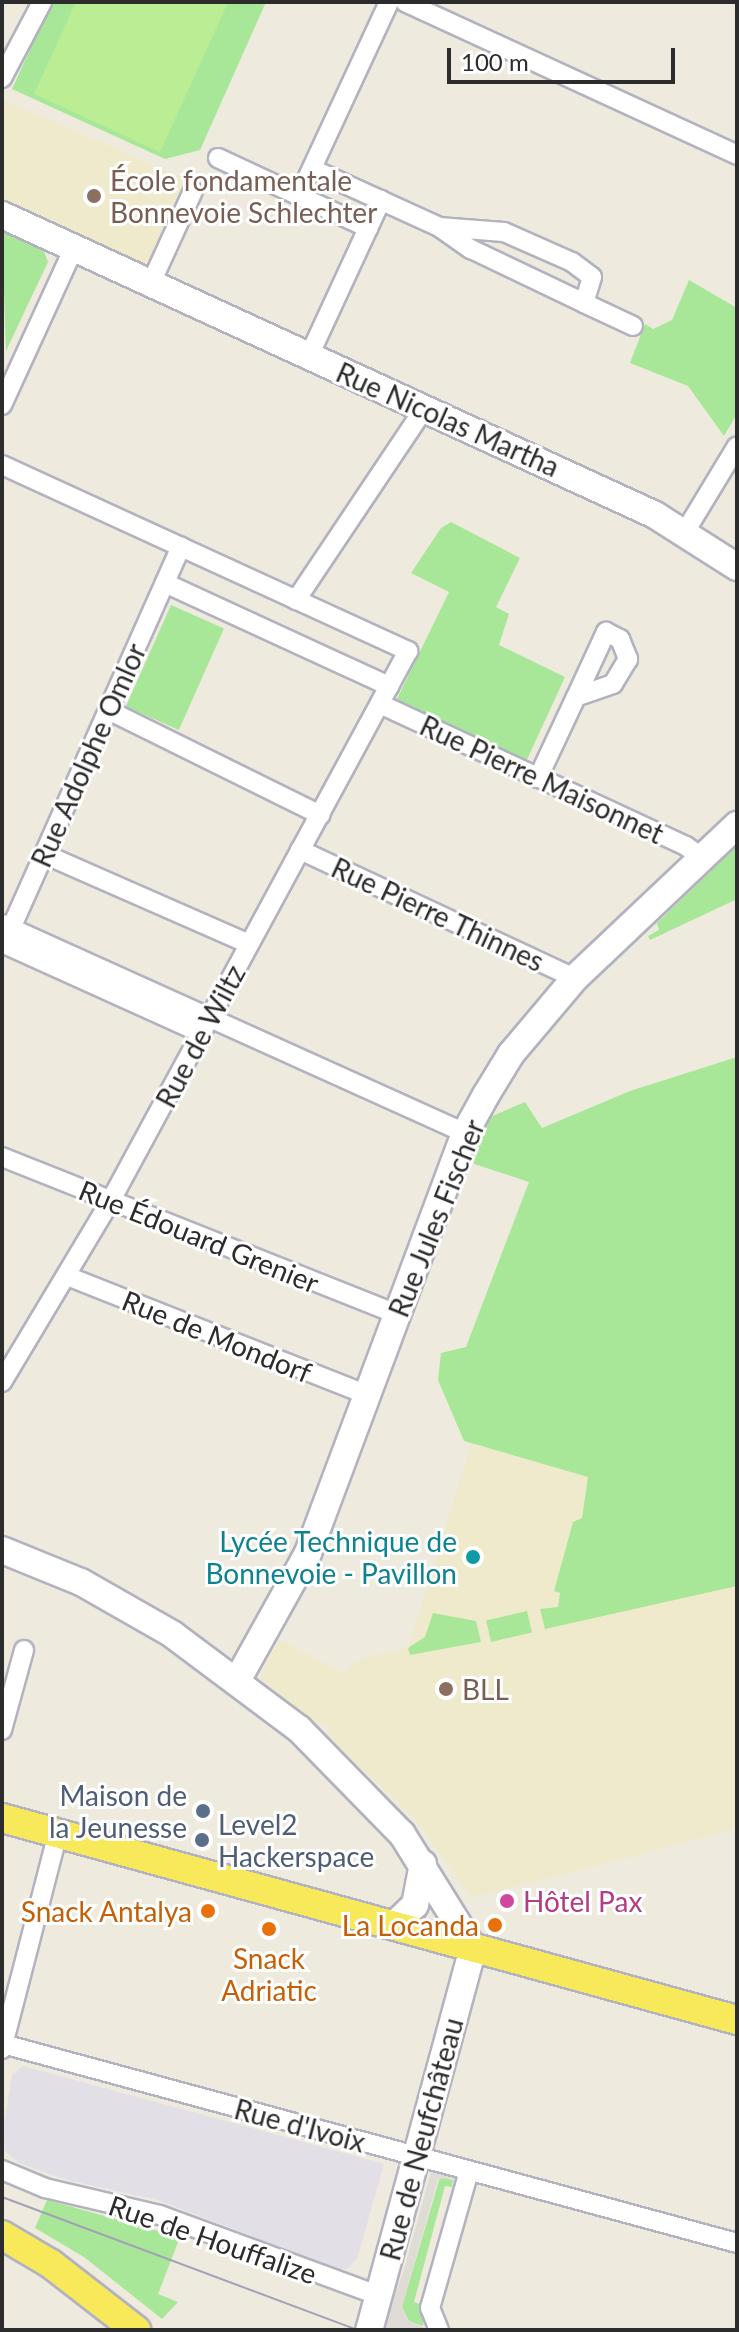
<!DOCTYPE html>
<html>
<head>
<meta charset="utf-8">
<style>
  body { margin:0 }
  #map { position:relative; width:739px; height:2332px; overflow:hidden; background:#eeeade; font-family:Lato,sans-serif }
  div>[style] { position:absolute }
  .industrial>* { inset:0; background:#e2dfe7 }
  .education>* { inset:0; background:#f0eacd }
  .green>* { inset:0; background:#a8e798; transform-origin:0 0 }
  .pitch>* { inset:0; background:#bbee94 }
  .plaza>* { inset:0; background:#dedcd5 }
  .roads { filter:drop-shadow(2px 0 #b2b2c0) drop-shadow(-2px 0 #b2b2c0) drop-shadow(0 2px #b2b2c0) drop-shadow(0 -2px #b2b2c0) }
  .street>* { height:18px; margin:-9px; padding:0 9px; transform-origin:9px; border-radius:9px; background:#fff }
  .secondary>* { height:26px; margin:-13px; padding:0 13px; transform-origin:13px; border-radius:13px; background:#fff }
  .primary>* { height:28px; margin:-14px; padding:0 14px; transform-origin:14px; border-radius:14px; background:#f7e95a }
  .tram>* { height:2px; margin:-1px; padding:0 1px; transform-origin:1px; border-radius:1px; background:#a0a0b7 }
  .dots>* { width:22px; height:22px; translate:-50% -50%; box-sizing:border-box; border:4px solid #fff; border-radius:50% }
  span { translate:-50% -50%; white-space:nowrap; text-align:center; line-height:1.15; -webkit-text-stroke:6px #fff; paint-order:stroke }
  .education-label { font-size:28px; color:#785e54 }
  .left { translate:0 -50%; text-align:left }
  .street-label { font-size:28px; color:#2c2c2c }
  .culture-label { font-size:28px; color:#0d838f }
  .right { translate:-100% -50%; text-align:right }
  .service-label { font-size:28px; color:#4e5e75 }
  .hotel-label { font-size:28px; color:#b23c85 }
  .food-label { font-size:28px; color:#c56008 }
  .frame { position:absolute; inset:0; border:4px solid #2c2c2c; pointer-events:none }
  .scale { position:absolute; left:447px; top:48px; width:228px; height:36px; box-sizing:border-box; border:4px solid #2c2c2c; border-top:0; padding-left:10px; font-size:24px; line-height:28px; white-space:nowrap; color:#2c2c2c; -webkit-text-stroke:6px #fff; paint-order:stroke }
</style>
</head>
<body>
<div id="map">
  <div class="industrial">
    <i style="clip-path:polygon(23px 2066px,384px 2164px,357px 2259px,347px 2269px,337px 2269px,158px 2200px,67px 2180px,19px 2163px,5px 2151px,4px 2125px,12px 2075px)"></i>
  </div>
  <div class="education">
    <i style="clip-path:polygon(2px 99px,192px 182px,150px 271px,2px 209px)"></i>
    <i style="clip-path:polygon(471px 1444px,588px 1476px,582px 1518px,572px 1523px,555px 1590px,560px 1593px,558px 1607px,540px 1609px,545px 1629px,737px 1586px,737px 1829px,472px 1898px,411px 1815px,327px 1734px,329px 1725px,308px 1719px,260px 1678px,279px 1639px,344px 1673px,362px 1658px,408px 1648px)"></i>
  </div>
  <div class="green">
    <i style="clip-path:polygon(52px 2px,266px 2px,200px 150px,165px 159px,12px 89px)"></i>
    <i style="clip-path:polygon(2px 230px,43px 249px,48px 262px,6px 351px)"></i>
    <i style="clip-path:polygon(689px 280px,737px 308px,737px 414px,724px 436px,688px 386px,630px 363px,645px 324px,653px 329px,672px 320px)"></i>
    <i style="clip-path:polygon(451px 522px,520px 558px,496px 607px,509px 614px,499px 645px,565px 677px,525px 764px,400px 706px,397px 699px,449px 592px,411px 573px,441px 528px)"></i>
    <i style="left:171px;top:605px;width:58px;height:111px;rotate:24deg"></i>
    <i style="clip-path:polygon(737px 846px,737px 899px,650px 940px,648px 936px,659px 930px,657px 923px)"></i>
    <i style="clip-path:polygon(737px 1057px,737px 1586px,545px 1629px,540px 1609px,558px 1607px,560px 1593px,554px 1591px,573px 1522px,582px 1518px,588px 1477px,464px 1441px,438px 1380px,441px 1353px,466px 1347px,529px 1182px,468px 1162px,490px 1117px,525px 1102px,542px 1128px,630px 1091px)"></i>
    <i style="left:527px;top:1611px;width:22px;height:42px;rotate:77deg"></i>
    <i style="clip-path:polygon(433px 1613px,476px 1621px,481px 1642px,410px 1655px,408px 1648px,425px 1637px)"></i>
    <i style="clip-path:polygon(440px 2177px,453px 2180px,452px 2187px,445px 2186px,414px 2302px,425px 2306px,423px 2326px,409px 2321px,402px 2307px)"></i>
    <i style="clip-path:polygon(47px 2200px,180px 2237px,158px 2294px,178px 2302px,162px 2319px,84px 2257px,35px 2228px)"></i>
  </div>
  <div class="pitch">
    <i style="clip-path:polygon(76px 2px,228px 2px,160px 152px,34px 94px)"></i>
  </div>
  <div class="plaza">
    <i style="clip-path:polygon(432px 2168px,458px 2176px,457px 2188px,451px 2178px,438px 2179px,402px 2307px,409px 2321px,430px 2330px,380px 2330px,403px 2273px)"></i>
  </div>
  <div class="roads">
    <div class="street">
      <i style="left:405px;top:2px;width:366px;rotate:24.7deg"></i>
      <i style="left:2px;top:78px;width:86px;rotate:-62.2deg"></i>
      <i style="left:218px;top:158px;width:166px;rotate:25deg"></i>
      <i style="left:312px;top:169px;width:140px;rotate:24.5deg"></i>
      <i style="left:439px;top:227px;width:65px;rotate:4.4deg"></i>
      <i style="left:504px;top:232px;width:74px;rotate:23.8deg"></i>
      <i style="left:572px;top:262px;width:25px;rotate:37deg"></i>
      <i style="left:592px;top:277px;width:27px;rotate:107deg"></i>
      <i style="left:584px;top:303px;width:54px;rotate:25.1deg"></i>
      <i style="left:299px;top:196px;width:214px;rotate:-65.1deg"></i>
      <i style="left:439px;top:227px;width:39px;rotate:35deg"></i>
      <i style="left:471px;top:249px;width:125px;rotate:25.5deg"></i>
      <i style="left:151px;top:283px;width:101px;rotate:-65.5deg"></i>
      <i style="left:309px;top:356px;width:172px;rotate:-65.2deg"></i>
      <i style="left:2px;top:405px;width:173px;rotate:-65.4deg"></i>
      <i style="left:2px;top:465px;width:447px;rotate:24.6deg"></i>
      <i style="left:408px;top:651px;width:624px;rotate:118.41deg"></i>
      <i style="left:111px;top:1200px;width:212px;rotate:120.9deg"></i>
      <i style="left:685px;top:532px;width:100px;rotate:-58.8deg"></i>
      <i style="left:165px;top:583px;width:247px;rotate:24.7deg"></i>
      <i style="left:296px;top:600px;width:230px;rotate:-56.2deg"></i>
      <i style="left:380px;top:704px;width:337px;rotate:24.9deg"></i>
      <i style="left:686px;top:846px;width:20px;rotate:37deg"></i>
      <i style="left:108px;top:710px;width:237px;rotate:26.3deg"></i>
      <i style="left:538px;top:778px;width:89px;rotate:-64.9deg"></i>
      <i style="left:576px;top:697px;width:72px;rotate:-65.2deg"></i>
      <i style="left:606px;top:632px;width:16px;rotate:27deg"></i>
      <i style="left:620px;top:639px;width:22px;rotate:68deg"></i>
      <i style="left:628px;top:659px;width:29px;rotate:121deg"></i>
      <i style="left:613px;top:684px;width:39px;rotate:161deg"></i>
      <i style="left:300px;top:850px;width:303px;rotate:25deg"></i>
      <i style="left:44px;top:854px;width:224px;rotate:23.7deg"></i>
      <i style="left:2px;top:924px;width:508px;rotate:24.29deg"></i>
      <i style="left:2px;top:943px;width:218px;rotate:24.3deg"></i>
      <i style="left:4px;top:944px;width:435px;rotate:-66deg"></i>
      <i style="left:2px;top:1157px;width:425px;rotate:21.7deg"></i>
      <i style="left:67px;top:1276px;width:323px;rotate:21.6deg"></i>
      <i style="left:2px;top:1730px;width:83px;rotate:-74.6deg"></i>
      <i style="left:3px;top:2044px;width:760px;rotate:15.17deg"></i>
      <i style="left:2px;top:2049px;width:224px;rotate:-75.5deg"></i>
      <i style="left:2px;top:2170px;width:47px;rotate:22.7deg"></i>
      <i style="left:45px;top:2188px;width:118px;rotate:13.2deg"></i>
      <i style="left:160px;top:2215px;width:232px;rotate:20.2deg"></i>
      <i style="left:439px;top:2330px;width:24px;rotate:-112deg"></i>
      <i style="left:430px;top:2308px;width:142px;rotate:-74.1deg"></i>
    </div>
    <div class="secondary">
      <i style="left:2px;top:215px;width:719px;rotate:24.67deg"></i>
      <i style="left:655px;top:515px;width:97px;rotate:32.4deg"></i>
      <i style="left:2px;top:1550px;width:85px;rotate:22.1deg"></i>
      <i style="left:81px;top:1582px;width:105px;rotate:29.7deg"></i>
      <i style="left:172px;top:1634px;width:159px;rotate:36.8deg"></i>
      <i style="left:299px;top:1729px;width:147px;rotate:45.6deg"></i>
      <i style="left:402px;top:1834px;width:134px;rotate:58.1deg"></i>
      <i style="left:473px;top:1948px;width:396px;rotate:105.2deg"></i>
      <i style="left:238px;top:1679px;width:144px;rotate:-60.9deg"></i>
      <i style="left:308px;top:1553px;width:448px;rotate:-69.5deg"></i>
      <i style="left:465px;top:1133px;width:43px;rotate:-61.1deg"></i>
      <i style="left:486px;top:1095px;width:48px;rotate:-58.6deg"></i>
      <i style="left:511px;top:1054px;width:99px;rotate:-49.9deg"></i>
      <i style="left:575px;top:978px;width:223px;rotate:-43.4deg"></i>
      <i style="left:393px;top:1926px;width:30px;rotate:-44deg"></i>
      <i style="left:415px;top:1905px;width:42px;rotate:-79deg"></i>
    </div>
    <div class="primary">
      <i style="left:2px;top:1818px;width:762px;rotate:15.37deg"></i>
      <i style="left:2px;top:2235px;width:57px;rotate:30.6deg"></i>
      <i style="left:51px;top:2264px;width:108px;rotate:37.8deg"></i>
    </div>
  </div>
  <div class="tram">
    <i style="left:2px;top:2197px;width:380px;rotate:20.5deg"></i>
  </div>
  <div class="dots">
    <i style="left:94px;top:196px;background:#8d6e63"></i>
    <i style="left:473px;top:1557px;background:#0f9aa8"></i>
    <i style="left:446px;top:1689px;background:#8d6e63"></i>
    <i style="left:203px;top:1811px;background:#5c6f8a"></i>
    <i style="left:202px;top:1840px;background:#5c6f8a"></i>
    <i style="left:507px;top:1901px;background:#d1479c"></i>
    <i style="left:208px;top:1911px;background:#e8710a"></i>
    <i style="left:495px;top:1925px;background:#e8710a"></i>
    <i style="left:269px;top:1929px;background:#e8710a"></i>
  </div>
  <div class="education-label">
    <span class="left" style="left:110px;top:196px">École fondamentale<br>Bonnevoie Schlechter</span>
    <span class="left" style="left:462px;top:1689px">BLL</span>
  </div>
  <div class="street-label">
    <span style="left:448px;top:419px;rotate:24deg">Rue Nicolas Martha</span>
    <span style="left:88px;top:755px;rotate:-66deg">Rue Adolphe Omlor</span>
    <span style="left:542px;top:779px;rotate:25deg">Rue Pierre Maisonnet</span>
    <span style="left:438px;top:914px;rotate:25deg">Rue Pierre Thinnes</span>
    <span style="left:200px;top:1036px;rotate:-62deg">Rue de Wiltz</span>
    <span style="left:436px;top:1218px;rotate:-68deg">Rue Jules Fischer</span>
    <span style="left:199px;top:1236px;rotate:22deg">Rue Édouard Grenier</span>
    <span style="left:217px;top:1336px;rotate:22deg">Rue de Mondorf</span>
    <span style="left:300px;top:2125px;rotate:15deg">Rue d'Ivoix</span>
    <span style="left:421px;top:2139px;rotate:-75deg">Rue de Neufchâteau</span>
    <span style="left:213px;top:2239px;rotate:19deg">Rue de Houffalize</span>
  </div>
  <div class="culture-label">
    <span class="right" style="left:457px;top:1557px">Lycée Technique de<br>Bonnevoie - Pavillon</span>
  </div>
  <div class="service-label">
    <span class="right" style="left:187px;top:1811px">Maison de<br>la Jeunesse</span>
    <span class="left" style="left:218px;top:1840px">Level2<br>Hackerspace</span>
  </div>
  <div class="hotel-label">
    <span class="left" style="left:523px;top:1901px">Hôtel Pax</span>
  </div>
  <div class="food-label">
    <span class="right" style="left:192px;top:1911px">Snack Antalya</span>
    <span class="right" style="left:479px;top:1925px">La Locanda</span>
    <span style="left:269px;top:1974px">Snack<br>Adriatic</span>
  </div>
  <div class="frame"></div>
  <div class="scale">100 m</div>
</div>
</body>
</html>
